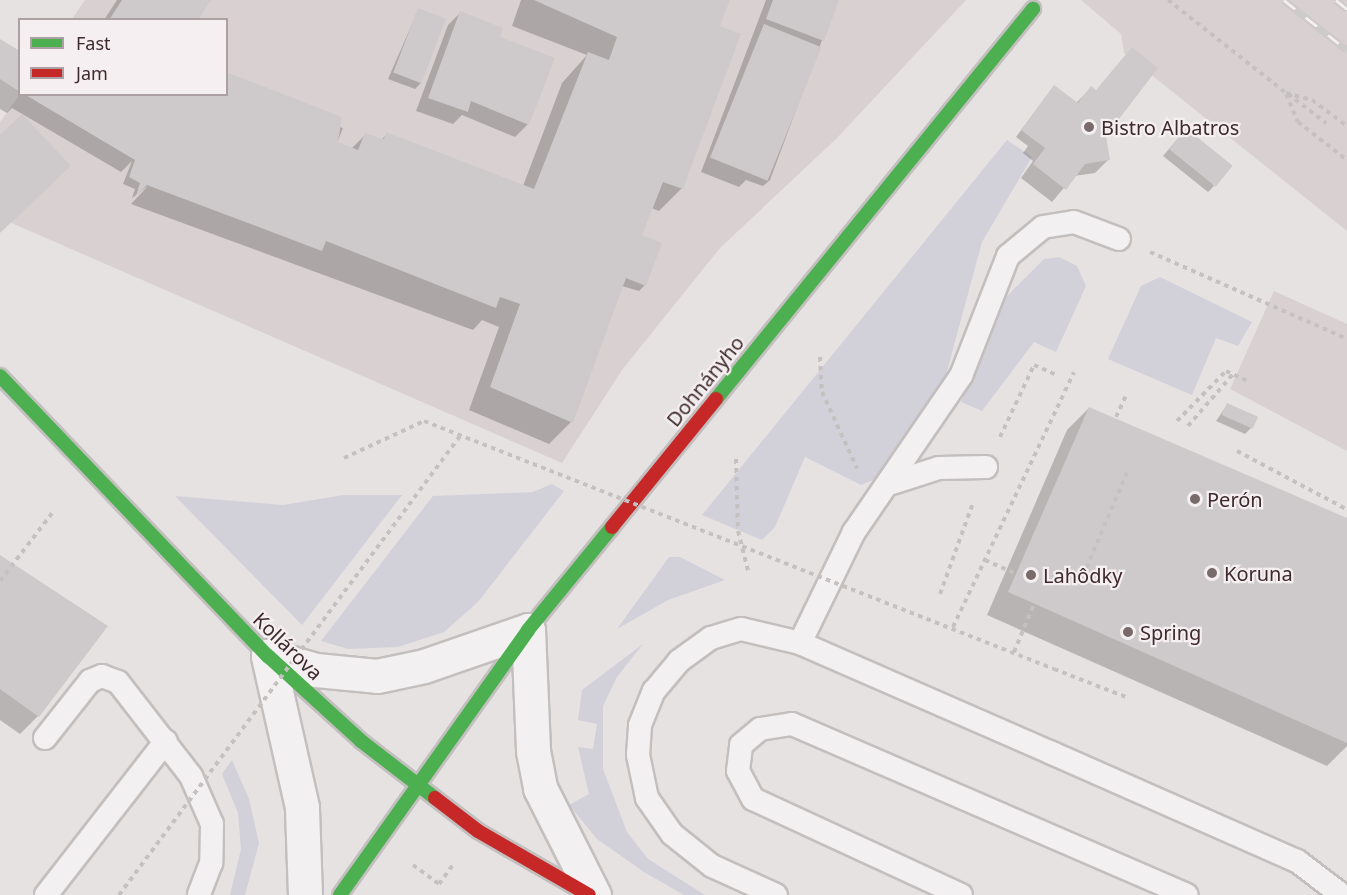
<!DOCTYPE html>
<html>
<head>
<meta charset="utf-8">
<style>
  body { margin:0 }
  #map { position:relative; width:1347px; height:895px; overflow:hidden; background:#e6e2e2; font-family:"Noto Sans",sans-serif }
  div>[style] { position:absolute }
  .built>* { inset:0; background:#d9d0d1 }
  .green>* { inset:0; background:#d2d0d9 }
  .shadow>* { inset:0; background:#0003 }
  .building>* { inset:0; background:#cecacb; transform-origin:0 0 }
  .path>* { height:4px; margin-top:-2px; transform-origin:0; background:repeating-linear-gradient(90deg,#c5c1c1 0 4.5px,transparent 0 9px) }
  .roads { filter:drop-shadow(2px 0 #c3bfbf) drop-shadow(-2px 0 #c3bfbf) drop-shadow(0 2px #c3bfbf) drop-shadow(0 -2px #c3bfbf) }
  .lane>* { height:22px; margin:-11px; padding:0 11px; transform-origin:11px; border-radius:11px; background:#f3f0f1 }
  .street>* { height:33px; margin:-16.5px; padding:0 16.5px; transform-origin:16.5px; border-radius:16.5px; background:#f3f0f1 }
  .fast>* { height:14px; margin:-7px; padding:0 7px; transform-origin:7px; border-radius:7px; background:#4caf50 }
  .jam>* { height:14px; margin:-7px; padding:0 7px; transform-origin:7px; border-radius:7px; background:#c62828 }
  .rail>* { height:7px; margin-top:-3.5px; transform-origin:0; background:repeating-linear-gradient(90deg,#f5eff1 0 14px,#cdcaca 0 28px); box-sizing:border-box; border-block:2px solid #cdcaca }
  .path-bridge>* { height:4px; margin-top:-2px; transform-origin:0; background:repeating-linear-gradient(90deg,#c5c1c1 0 4.5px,transparent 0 9px) }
  .dots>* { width:16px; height:16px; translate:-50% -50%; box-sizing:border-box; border:3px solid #f5eff1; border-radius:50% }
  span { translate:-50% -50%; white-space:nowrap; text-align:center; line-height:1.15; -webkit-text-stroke:4.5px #f5eff1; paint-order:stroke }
  .poi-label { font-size:20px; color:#3e2a2d }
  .left { translate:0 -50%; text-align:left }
  .street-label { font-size:20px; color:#3e2a2d }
  .legend { position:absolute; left:18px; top:18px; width:210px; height:78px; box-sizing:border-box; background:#f5eff1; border:2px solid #aca0a3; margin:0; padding:8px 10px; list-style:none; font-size:18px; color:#3e2a2d }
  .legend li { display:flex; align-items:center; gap:12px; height:30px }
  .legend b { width:30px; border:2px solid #aca0a3 }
</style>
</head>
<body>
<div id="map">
  <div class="built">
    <i style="clip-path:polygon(85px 0,966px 0,837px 138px,720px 248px,622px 370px,562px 463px,0 218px,0 122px,20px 94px,226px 94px,226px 20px,72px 19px)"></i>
    <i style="clip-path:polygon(1081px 0,1347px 0,1347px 231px,1124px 53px,1121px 34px)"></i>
    <i style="clip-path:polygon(1274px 291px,1347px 324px,1347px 451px,1230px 389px)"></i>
  </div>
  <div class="green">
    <i style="clip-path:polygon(1007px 140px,1032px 157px,982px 242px,946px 375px,885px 475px,861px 485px,805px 457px,775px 527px,762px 540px,702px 515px)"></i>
    <i style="clip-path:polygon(1059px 257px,1077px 266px,1086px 286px,1056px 352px,1034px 342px,982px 411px,961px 402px,1006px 297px,1044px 259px)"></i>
    <i style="clip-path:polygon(1160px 277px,1252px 322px,1238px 346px,1216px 338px,1192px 395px,1108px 359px,1141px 286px)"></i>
    <i style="clip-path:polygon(552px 484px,564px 491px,478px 602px,444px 632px,398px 647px,348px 649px,321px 641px,433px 496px,533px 492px)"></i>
    <i style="clip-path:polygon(344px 495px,402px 495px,302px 625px,175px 496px,283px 505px)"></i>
    <i style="clip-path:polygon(669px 557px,680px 557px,725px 580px,668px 600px,617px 629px)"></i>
    <i style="clip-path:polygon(643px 644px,617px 677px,603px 706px,603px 769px,627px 832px,648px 859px,705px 895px,684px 895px,644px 872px,597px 839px,569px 805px,589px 794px,578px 747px,593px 749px,597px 724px,578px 720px,582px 690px)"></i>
    <i style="clip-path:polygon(232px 760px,249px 799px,259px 843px,245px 895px,230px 895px,241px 849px,238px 813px,222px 774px)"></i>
  </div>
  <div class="shadow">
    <i style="clip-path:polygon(117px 0,209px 0,196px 20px,104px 20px)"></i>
    <i style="clip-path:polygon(521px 0,728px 0,718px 27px,739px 35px,681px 189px,659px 211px,651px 208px,641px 236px,645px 285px,639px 291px,622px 286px,571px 422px,549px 444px,469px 410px,499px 327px,482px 320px,473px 330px,131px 204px,148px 186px,132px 198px,135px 189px,123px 184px,132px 161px,121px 172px,12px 108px,7px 113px,0 109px,0 41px,20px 53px,20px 94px,226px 94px,343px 128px,337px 143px,351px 149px,366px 134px,381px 140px,387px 134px,523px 186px,562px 83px,587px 55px,512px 26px)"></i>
    <i style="clip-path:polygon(766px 0,837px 0,770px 180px,763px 186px,746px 180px,739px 187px,701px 172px)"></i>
    <i style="clip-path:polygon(418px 10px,421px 83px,415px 89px,388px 79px)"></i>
    <i style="clip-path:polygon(460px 13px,498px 38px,528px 124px,515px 137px,462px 115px,453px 124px,416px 111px,448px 25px)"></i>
    <i style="clip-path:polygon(1091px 88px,1108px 160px,1095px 173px,1074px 176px,1052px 202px,1021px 178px,1033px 161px,1023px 153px,1028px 146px,1016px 137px,1048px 94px,1076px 103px)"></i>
    <i style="clip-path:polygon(1180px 136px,1214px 186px,1208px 192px,1163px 156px)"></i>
    <i style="clip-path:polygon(1227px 405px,1252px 427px,1245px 434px,1216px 421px)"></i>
    <i style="clip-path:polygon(1089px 408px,1347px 520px,1347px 746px,1327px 766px,987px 615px,1067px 430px)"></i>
    <i style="clip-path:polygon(0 556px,38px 716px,20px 734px,0 720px)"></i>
  </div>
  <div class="building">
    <i style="clip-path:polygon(122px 0,211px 0,198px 20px,109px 20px)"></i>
    <i style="clip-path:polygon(534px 0,730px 0,720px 26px,741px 34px,683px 189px,663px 182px,642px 235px,662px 243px,646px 286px,626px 278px,573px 423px,490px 387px,520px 304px,500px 297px,496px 308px,326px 241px,322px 251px,147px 185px,136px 196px,140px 183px,129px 177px,135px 160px,24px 94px,226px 94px,226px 72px,342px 117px,338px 142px,358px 150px,365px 133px,384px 139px,386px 132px,534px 189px,588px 52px,609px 60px,617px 37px)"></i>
    <i style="clip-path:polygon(773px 0,839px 0,824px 41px,766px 19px)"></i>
    <i style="left:418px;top:8px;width:30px;height:69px;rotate:21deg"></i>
    <i style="clip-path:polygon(460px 11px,503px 28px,500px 37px,555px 58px,529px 125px,471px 101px,468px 112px,428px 98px)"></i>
    <i style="left:764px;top:24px;width:62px;height:144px;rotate:22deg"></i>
    <i style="clip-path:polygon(0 39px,20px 51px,20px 92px,0 79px)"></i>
    <i style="clip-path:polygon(1132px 47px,1158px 68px,1106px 136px,1110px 160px,1085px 164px,1066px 190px,1033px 164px,1045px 148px,1021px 130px,1054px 85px,1078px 103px,1091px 86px,1096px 90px)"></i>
    <i style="clip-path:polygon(22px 114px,71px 166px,0 233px,0 135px)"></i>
    <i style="left:1186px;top:128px;width:60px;height:27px;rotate:39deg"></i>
    <i style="left:1227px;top:403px;width:34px;height:13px;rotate:24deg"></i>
    <i style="clip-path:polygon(1089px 407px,1347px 518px,1347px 743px,1008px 592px)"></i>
    <i style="clip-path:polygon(0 555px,108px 626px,39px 717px,0 689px)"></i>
  </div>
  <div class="path">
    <i style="left:1168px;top:0;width:150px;rotate:38.2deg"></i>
    <i style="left:1286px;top:93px;width:27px;rotate:15deg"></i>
    <i style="left:1312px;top:100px;width:44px;rotate:36.6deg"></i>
    <i style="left:1286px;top:94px;width:30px;rotate:67deg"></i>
    <i style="left:1298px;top:122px;width:62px;rotate:37.8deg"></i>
    <i style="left:1288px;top:94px;width:48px;rotate:37.3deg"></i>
    <i style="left:1150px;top:252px;width:215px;rotate:23.8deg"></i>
    <i style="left:820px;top:357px;width:35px;rotate:87deg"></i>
    <i style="left:822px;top:392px;width:84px;rotate:65.3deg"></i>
    <i style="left:1116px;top:417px;width:23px;rotate:-65deg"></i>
    <i style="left:1177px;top:421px;width:70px;rotate:-45.6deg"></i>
    <i style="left:1226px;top:371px;width:26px;rotate:25deg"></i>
    <i style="left:1188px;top:426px;width:69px;rotate:-49.1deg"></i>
    <i style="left:1000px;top:437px;width:80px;rotate:-64.7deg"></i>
    <i style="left:1034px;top:365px;width:24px;rotate:24deg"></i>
    <i style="left:1237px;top:451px;width:123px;rotate:28deg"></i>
    <i style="left:344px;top:458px;width:88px;rotate:-24.8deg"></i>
    <i style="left:736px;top:459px;width:72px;rotate:88.4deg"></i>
    <i style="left:738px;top:531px;width:44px;rotate:75.7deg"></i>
    <i style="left:985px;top:560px;width:34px;rotate:24deg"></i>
    <i style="left:1083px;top:576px;width:115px;rotate:-67deg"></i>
    <i style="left:0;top:581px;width:87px;rotate:-52.5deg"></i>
    <i style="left:940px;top:594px;width:97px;rotate:-70.1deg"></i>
    <i style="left:953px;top:627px;width:282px;rotate:-64.6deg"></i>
    <i style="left:1014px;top:652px;width:52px;rotate:-67.4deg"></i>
    <i style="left:1054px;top:669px;width:77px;rotate:21.3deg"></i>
    <i style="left:413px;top:865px;width:32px;rotate:36deg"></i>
    <i style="left:439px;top:884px;width:24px;rotate:-54deg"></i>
  </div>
  <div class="roads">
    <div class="lane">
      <i style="left:892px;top:483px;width:49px;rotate:-17.7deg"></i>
      <i style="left:939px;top:468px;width:47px;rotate:-1.2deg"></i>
      <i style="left:800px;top:643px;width:123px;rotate:-64.1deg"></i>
      <i style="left:854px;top:532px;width:189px;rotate:-55.6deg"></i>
      <i style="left:961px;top:376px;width:129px;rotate:-68.6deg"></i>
      <i style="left:1008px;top:256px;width:45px;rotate:-39.6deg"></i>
      <i style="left:1043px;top:227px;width:31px;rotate:-9deg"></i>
      <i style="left:1074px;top:222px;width:48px;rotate:20.7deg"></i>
      <i style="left:45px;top:738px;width:73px;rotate:-51.7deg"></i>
      <i style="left:90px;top:681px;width:13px;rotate:-23deg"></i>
      <i style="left:102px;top:676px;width:17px;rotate:21deg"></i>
      <i style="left:118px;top:682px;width:119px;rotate:52.2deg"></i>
      <i style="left:191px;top:776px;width:52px;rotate:66.4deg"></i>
      <i style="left:212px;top:824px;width:39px;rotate:91deg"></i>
      <i style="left:211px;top:863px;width:34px;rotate:111deg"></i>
      <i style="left:46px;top:895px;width:195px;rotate:-52.1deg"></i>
      <i style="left:776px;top:895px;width:70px;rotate:-155.6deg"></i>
      <i style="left:712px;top:866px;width:51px;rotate:-141.3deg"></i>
      <i style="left:672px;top:834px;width:44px;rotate:-124.8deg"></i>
      <i style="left:647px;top:798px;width:44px;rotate:-101.8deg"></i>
      <i style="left:638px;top:755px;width:30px;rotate:-86deg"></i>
      <i style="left:640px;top:725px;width:37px;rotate:-68deg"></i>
      <i style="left:654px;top:691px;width:39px;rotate:-50deg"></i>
      <i style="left:679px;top:661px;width:39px;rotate:-36deg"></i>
      <i style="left:711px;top:638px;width:31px;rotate:-17deg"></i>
      <i style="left:741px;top:629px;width:61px;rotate:13.3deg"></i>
      <i style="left:800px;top:643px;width:275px;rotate:23.6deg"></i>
      <i style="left:1052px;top:753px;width:268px;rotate:23.8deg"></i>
      <i style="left:1297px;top:861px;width:56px;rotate:37.1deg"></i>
      <i style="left:961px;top:895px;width:229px;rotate:-155.2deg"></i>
      <i style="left:753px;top:799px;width:32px;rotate:-118deg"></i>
      <i style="left:738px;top:771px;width:26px;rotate:-83deg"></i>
      <i style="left:741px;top:745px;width:25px;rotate:-40deg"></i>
      <i style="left:760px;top:729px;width:32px;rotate:-9deg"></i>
      <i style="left:792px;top:724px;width:430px;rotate:23.4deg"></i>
    </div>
    <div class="street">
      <i style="left:305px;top:895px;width:88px;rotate:-92deg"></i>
      <i style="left:302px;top:807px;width:155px;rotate:-102.7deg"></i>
      <i style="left:268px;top:656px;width:50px;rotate:16.3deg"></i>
      <i style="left:316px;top:670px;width:61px;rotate:5.6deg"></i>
      <i style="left:377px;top:676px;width:48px;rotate:-12deg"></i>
      <i style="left:424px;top:666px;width:110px;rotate:-19.1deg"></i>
      <i style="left:528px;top:630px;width:121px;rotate:87.6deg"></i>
      <i style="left:533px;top:751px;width:38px;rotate:79deg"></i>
      <i style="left:540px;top:788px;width:120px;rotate:63.2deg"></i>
    </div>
    <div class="fast">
      <i style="left:0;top:376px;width:388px;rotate:46.3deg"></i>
      <i style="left:268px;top:656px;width:126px;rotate:42.4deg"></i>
      <i style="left:361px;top:741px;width:93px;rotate:37.6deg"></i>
      <i style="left:716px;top:399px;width:503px;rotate:-50.9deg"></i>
      <i style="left:340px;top:895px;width:325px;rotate:-54.6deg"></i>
      <i style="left:528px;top:630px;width:133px;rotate:-50.8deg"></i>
    </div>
    <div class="jam">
      <i style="left:612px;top:527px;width:165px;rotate:-50.9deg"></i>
      <i style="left:435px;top:798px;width:54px;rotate:37.5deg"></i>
      <i style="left:478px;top:831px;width:128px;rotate:30deg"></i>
    </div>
  </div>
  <div class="rail">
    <i style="left:1284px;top:0;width:80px;rotate:38.4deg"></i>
    <i style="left:1336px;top:0;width:14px;rotate:39deg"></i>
  </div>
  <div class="path-bridge">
    <i style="left:424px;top:421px;width:677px;rotate:21.49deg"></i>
    <i style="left:119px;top:895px;width:572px;rotate:-53.39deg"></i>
  </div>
  <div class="dots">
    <i style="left:1089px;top:127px;background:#796a6c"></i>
    <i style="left:1195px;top:499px;background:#796a6c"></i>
    <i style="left:1212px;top:573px;background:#796a6c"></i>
    <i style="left:1031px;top:575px;background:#796a6c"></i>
    <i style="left:1128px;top:632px;background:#796a6c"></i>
  </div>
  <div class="poi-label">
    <span class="left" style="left:1101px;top:127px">Bistro Albatros</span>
    <span class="left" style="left:1207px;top:499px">Perón</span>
    <span class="left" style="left:1224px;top:573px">Koruna</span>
    <span class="left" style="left:1043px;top:575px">Lahôdky</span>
    <span class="left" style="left:1140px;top:632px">Spring</span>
  </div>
  <div class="street-label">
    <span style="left:705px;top:381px;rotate:-51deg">Dohnányho</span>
    <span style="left:288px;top:646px;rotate:44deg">Kollárova</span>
  </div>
  <ul class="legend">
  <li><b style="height:8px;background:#4caf50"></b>Fast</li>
  <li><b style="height:8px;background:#c62828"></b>Jam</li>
  </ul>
</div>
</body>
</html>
